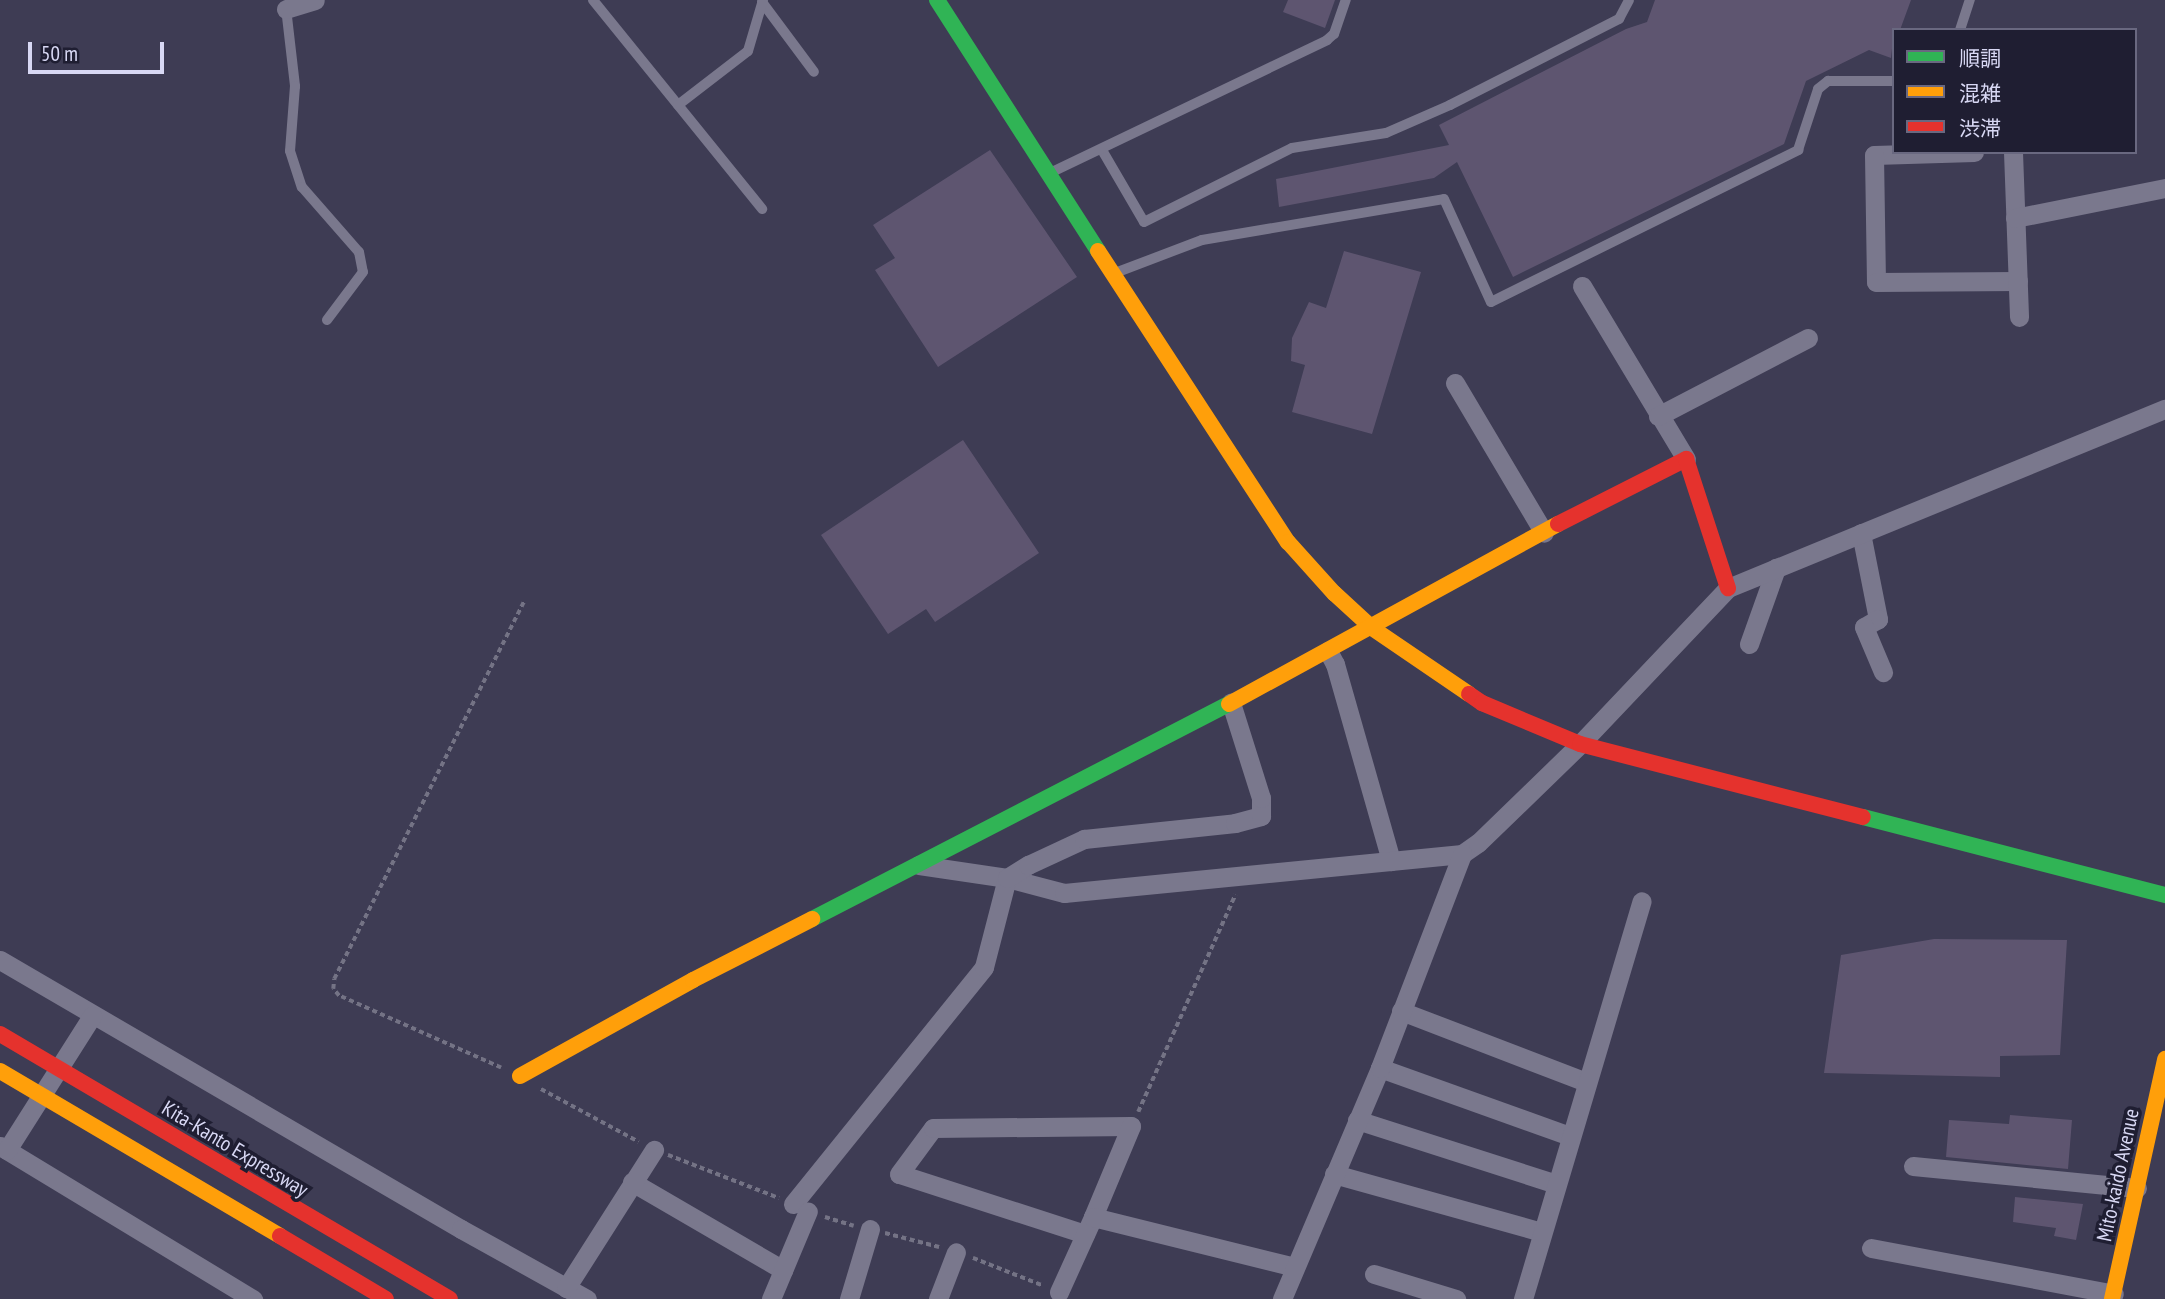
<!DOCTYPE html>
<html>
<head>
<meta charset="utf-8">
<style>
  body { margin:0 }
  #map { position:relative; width:2165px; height:1299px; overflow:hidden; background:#3e3c54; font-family:"PT Sans Narrow","Noto Sans JP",sans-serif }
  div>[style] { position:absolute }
  .building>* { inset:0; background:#5e5570 }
  .path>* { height:3.5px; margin-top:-1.75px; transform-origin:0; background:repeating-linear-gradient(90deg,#747385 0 5px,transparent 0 8.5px) }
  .lane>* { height:10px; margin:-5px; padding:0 5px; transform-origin:5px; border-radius:5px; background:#7a788d }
  .street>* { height:19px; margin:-9.5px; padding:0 9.5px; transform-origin:9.5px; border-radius:9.5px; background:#7a788d }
  .fast>* { height:16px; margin:-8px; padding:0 8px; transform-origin:8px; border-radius:8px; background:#30b455 }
  .slow>* { height:16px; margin:-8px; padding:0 8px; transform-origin:8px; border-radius:8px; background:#ff9f0a }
  .jam>* { height:16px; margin:-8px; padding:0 8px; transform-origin:8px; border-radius:8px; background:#e5322d }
  span { translate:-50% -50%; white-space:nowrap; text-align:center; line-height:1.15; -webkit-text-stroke:7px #1f1e32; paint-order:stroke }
  .street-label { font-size:21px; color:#d8d8f4 }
  .legend { position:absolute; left:1892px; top:28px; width:245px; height:126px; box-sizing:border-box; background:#1f1e32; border:2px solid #696880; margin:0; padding:9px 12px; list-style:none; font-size:21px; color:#d8d8f4 }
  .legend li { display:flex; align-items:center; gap:14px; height:35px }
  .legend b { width:35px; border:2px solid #696880 }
  .scale { position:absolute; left:28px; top:42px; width:136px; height:32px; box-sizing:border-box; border:4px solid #d8d8f4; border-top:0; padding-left:9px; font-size:21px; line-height:24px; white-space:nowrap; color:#d8d8f4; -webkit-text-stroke:5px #1f1e32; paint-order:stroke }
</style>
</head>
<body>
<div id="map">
  <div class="building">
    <i style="clip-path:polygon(1288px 0,1335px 0,1325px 28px,1283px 12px)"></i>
    <i style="clip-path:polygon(1655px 0,1911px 0,1900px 30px,1894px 30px,1891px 58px,1869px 50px,1806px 81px,1784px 144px,1513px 277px,1457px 162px,1434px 178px,1279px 207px,1276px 179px,1449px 145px,1439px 125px,1626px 29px,1647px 22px)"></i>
    <i style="clip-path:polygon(990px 150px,1077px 277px,938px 367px,875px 270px,895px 258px,873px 225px)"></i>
    <i style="clip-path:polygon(1344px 251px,1421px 272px,1372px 434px,1292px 412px,1305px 365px,1291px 361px,1292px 338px,1309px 302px,1326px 308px)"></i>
    <i style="clip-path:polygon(963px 440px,1039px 553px,935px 622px,926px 609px,888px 634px,821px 535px)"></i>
    <i style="clip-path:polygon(1934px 939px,2067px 940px,2060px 1055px,2000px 1056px,2000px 1077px,1824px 1073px,1841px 955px)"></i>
    <i style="clip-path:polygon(2010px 1115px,2072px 1120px,2068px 1169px,1946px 1157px,1949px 1120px,2009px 1124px)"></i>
    <i style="clip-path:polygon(2015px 1197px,2083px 1204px,2076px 1240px,2054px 1236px,2056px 1228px,2013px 1222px)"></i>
  </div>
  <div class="path">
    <i style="left:501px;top:1068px;width:177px;rotate:-156deg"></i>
    <i style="left:339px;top:996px;width:9px;rotate:-131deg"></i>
    <i style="left:333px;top:989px;width:10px;rotate:-84deg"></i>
    <i style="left:334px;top:979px;width:424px;rotate:-63.3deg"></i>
    <i style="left:541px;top:1089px;width:111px;rotate:28.4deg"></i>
    <i style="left:1138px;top:1112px;width:238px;rotate:-65.9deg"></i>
    <i style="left:668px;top:1155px;width:119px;rotate:21.2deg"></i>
    <i style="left:825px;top:1217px;width:30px;rotate:17deg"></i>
    <i style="left:885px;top:1233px;width:56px;rotate:14.5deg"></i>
    <i style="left:973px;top:1258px;width:76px;rotate:21.5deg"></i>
  </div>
  <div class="lane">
    <i style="left:593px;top:0;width:269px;rotate:51deg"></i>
    <i style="left:762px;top:2px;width:87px;rotate:53.4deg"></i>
    <i style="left:286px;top:8px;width:79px;rotate:83.4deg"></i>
    <i style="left:295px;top:86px;width:65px;rotate:94.4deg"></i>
    <i style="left:290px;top:151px;width:38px;rotate:72deg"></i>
    <i style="left:302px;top:187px;width:86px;rotate:48.8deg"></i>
    <i style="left:359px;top:252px;width:20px;rotate:79deg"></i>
    <i style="left:363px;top:272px;width:60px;rotate:126.9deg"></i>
    <i style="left:1960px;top:30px;width:32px;rotate:-72deg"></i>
    <i style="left:678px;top:105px;width:88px;rotate:-37.6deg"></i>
    <i style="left:748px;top:51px;width:53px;rotate:-73.6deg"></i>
    <i style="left:1102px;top:150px;width:83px;rotate:59.7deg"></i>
    <i style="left:1144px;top:222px;width:165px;rotate:-26.6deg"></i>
    <i style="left:1292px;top:148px;width:95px;rotate:-9.1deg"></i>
    <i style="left:1386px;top:133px;width:70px;rotate:-23.6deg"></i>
    <i style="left:1450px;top:105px;width:190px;rotate:-27deg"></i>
    <i style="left:1619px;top:19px;width:21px;rotate:-62deg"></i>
    <i style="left:1052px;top:172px;width:305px;rotate:-25.6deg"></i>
    <i style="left:1327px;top:40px;width:9px;rotate:-41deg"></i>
    <i style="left:1334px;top:34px;width:36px;rotate:-71deg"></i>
    <i style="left:1115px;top:273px;width:93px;rotate:-20.8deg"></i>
    <i style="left:1202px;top:240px;width:245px;rotate:-9.6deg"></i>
    <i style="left:1444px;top:199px;width:113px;rotate:65.5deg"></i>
    <i style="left:1491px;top:302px;width:343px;rotate:-26.3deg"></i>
    <i style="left:1798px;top:150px;width:64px;rotate:-71.8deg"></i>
    <i style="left:1818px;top:89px;width:13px;rotate:-39deg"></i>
    <i style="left:1828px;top:81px;width:66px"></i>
  </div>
  <div class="street">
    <i style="left:286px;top:9px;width:30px;rotate:-17deg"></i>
    <i style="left:1974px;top:152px;width:100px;rotate:178.3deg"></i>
    <i style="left:1874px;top:155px;width:127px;rotate:89.1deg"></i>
    <i style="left:1876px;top:282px;width:142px;rotate:-0.4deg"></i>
    <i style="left:2013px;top:152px;width:165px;rotate:87.9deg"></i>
    <i style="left:2015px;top:218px;width:153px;rotate:-11.3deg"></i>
    <i style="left:1582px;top:286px;width:202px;rotate:59deg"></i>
    <i style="left:1455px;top:383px;width:174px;rotate:59.3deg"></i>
    <i style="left:1658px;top:416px;width:169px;rotate:-27.5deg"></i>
    <i style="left:1861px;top:533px;width:88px;rotate:78.8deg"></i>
    <i style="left:1878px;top:619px;width:16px;rotate:150deg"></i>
    <i style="left:1864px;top:627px;width:49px;rotate:67.1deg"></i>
    <i style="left:1749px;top:644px;width:81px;rotate:-70.4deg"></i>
    <i style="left:1328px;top:651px;width:15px;rotate:62deg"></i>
    <i style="left:1335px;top:664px;width:205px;rotate:74.1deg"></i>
    <i style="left:919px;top:865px;width:89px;rotate:8.4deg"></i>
    <i style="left:1007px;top:878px;width:59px;rotate:14.7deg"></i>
    <i style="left:1064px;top:893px;width:400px;rotate:-5.6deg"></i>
    <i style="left:1462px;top:854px;width:19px;rotate:-35deg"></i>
    <i style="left:1478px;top:843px;width:142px;rotate:-44.1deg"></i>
    <i style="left:1580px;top:744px;width:215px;rotate:-46.5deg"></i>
    <i style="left:1728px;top:588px;width:472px;rotate:-22.3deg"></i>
    <i style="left:0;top:960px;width:534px;rotate:30.26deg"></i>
    <i style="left:461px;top:1229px;width:144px;rotate:29.1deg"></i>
    <i style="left:1401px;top:1011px;width:198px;rotate:21deg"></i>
    <i style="left:1380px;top:1068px;width:202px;rotate:19.7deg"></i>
    <i style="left:1357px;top:1120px;width:209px;rotate:17.8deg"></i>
    <i style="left:0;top:1146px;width:296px;rotate:31.2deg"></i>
    <i style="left:7px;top:1150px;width:159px;rotate:-57.6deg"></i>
    <i style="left:1913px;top:1166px;width:225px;rotate:5.6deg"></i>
    <i style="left:1334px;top:1174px;width:216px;rotate:15.6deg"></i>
    <i style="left:632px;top:1182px;width:175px;rotate:30.2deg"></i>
    <i style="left:793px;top:1204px;width:304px;rotate:-51.1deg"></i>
    <i style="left:984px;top:967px;width:92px;rotate:-75.5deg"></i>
    <i style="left:1007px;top:878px;width:25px;rotate:-32deg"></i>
    <i style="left:1028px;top:865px;width:62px;rotate:-24.9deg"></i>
    <i style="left:1084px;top:839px;width:152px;rotate:-6deg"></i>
    <i style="left:1235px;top:823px;width:27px;rotate:-15deg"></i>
    <i style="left:1261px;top:816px;width:18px;rotate:-90deg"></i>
    <i style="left:1261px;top:798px;width:100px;rotate:-107.5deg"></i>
    <i style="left:1085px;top:1234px;width:195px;rotate:-162.1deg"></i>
    <i style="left:899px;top:1174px;width:57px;rotate:-53.5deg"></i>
    <i style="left:933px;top:1128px;width:198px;rotate:-0.6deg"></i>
    <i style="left:1131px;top:1126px;width:99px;rotate:112.7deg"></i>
    <i style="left:1871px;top:1248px;width:247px;rotate:10.7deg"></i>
    <i style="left:1374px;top:1274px;width:86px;rotate:17deg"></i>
    <i style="left:566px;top:1288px;width:164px;rotate:-57.5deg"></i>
    <i style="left:1059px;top:1292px;width:82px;rotate:-65.6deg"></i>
    <i style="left:1093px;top:1217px;width:208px;rotate:13.9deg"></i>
    <i style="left:771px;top:1299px;width:95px;rotate:-67.2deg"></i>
    <i style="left:849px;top:1299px;width:73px;rotate:-73.3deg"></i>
    <i style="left:938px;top:1299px;width:50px;rotate:-69deg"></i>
    <i style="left:1282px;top:1299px;width:251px;rotate:-67deg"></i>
    <i style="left:1380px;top:1068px;width:229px;rotate:-69deg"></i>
    <i style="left:1523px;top:1299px;width:415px;rotate:-73.4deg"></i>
  </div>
  <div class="fast">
    <i style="left:937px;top:0;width:298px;rotate:57.3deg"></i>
    <i style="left:1863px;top:817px;width:312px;rotate:14.5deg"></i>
    <i style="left:812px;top:919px;width:469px;rotate:-27.3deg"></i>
  </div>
  <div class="slow">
    <i style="left:1098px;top:251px;width:348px;rotate:56.9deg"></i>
    <i style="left:1288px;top:542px;width:69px;rotate:48deg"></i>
    <i style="left:1334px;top:593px;width:52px;rotate:42.6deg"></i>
    <i style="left:1372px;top:628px;width:117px;rotate:34.2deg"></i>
    <i style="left:1229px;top:704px;width:375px;rotate:-28.7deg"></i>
    <i style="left:0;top:1071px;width:325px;rotate:30.5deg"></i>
    <i style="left:520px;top:1076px;width:198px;rotate:-29deg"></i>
    <i style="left:693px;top:980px;width:134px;rotate:-27.1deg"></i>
    <i style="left:2112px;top:1299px;width:246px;rotate:-77.5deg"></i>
  </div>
  <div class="jam">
    <i style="left:1558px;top:524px;width:144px;rotate:-26.9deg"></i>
    <i style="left:1686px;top:459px;width:136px;rotate:72deg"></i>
    <i style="left:1469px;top:694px;width:16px;rotate:35deg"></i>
    <i style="left:1482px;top:703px;width:106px;rotate:22.7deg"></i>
    <i style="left:1580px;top:744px;width:292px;rotate:14.5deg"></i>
    <i style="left:0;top:1034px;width:522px;rotate:30.49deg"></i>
    <i style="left:280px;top:1236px;width:123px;rotate:30.7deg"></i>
  </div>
  <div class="street-label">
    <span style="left:235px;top:1149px;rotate:31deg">Kita-Kanto Expressway</span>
    <span style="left:2118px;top:1175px;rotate:-78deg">Mito-kaido Avenue</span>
  </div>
  <ul class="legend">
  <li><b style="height:9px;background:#30b455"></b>順調</li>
  <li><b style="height:9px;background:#ff9f0a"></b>混雑</li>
  <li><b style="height:9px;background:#e5322d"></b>渋滞</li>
  </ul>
  <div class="scale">50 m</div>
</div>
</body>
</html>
